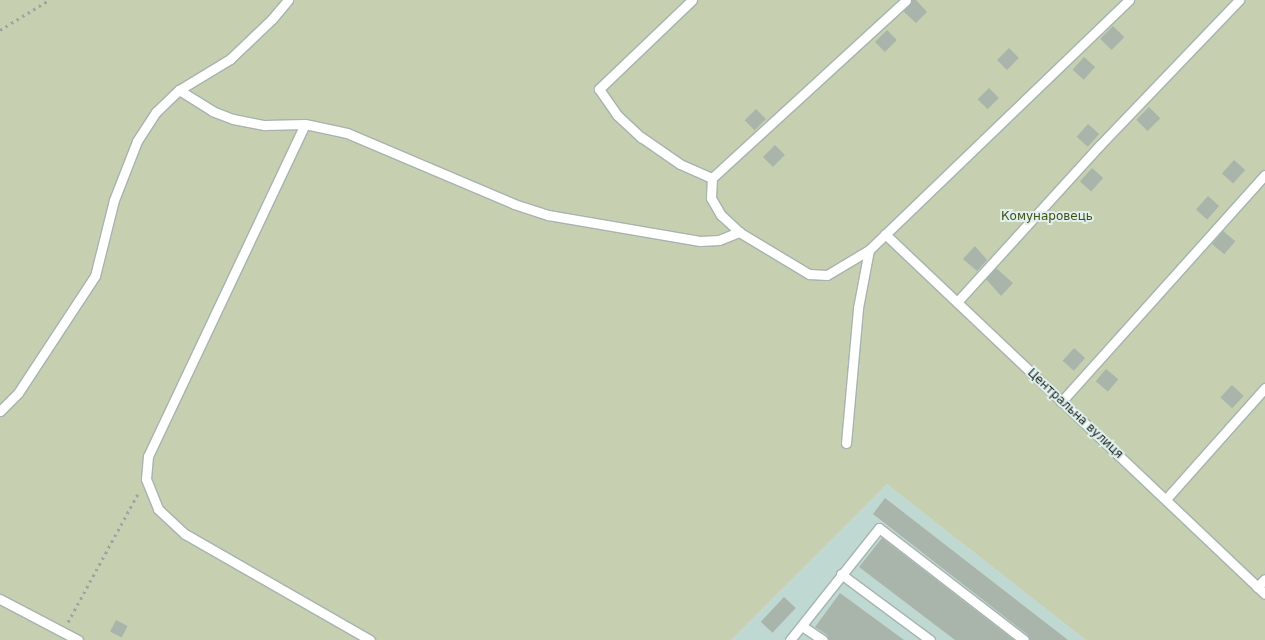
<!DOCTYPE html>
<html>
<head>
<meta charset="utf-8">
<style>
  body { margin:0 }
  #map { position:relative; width:1265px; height:640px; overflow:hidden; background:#d3e3df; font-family:"DejaVu Sans",sans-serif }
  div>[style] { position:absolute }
  .built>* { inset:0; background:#c0d8d2 }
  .green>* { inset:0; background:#c6cfaf }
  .building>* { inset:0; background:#a9b4ab; transform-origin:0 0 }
  .path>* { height:3px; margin-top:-1.5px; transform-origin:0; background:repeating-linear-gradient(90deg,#99a6a3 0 2.5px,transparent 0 6.5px) }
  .roads { filter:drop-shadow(1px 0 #a5b4b0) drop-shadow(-1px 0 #a5b4b0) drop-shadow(0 1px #a5b4b0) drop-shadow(0 -1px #a5b4b0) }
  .service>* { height:9px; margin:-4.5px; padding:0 4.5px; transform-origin:4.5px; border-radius:4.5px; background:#fff }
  span { translate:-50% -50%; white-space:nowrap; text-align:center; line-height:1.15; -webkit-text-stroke:4px #e0f0ec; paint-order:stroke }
  .park-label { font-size:12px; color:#434f14 }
  .street-label { font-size:12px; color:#1a201e }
</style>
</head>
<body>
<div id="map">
  <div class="built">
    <i style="clip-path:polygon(887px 484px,1086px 640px,731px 640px)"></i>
  </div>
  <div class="green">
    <i style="clip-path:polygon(0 0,1265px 0,1265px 640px,1086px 640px,887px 484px,731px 640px,0 640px)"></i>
  </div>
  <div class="building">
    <i style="clip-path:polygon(912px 0,916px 0,927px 12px,916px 23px,903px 11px)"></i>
    <i style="left:1113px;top:26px;width:16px;height:18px;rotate:45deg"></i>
    <i style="left:887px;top:30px;width:14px;height:17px;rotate:45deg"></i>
    <i style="left:1009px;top:48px;width:14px;height:17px;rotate:45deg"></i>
    <i style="left:1084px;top:57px;width:15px;height:17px;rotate:42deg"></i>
    <i style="left:989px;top:88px;width:14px;height:16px;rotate:45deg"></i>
    <i style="left:1149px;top:107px;width:16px;height:18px;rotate:45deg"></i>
    <i style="left:756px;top:109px;width:14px;height:16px;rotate:45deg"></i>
    <i style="left:1088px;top:124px;width:15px;height:17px;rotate:42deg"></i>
    <i style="left:775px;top:145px;width:14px;height:17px;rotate:45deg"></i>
    <i style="left:1234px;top:160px;width:15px;height:18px;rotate:42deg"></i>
    <i style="left:1092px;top:168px;width:15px;height:18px;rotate:42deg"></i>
    <i style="left:1208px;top:196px;width:15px;height:18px;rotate:42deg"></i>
    <i style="left:1223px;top:231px;width:16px;height:17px;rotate:40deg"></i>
    <i style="clip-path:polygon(975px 246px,987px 260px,977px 271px,963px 259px)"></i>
    <i style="clip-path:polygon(996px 268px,1013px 283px,1001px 296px,986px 279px)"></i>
    <i style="left:1074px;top:348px;width:15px;height:17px;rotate:42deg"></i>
    <i style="left:1106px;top:369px;width:16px;height:16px;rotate:40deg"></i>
    <i style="left:1232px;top:385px;width:16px;height:17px;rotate:43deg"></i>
    <i style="clip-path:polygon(885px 498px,1068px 640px,1030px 640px,1028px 635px,873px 514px)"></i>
    <i style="clip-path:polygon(882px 538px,1014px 640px,955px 640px,859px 567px)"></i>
    <i style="clip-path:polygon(840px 593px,904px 640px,829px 640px,827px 635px,815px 627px)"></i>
    <i style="left:784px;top:597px;width:16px;height:34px;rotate:43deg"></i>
    <i style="left:116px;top:620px;width:13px;height:13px;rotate:27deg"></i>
  </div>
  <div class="path">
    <i style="left:0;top:30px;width:57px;rotate:-31.5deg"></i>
    <i style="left:68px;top:622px;width:148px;rotate:-61.4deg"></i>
  </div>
  <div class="roads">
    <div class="service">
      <i style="left:692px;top:0;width:129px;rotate:136.3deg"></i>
      <i style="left:599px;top:89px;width:32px;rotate:55deg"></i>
      <i style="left:617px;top:115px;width:33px;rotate:43deg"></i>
      <i style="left:641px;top:137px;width:47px;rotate:34.7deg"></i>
      <i style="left:680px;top:164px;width:35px;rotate:24deg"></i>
      <i style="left:712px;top:178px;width:20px;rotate:93deg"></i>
      <i style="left:711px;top:198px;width:20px;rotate:60deg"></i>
      <i style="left:721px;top:215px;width:25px;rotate:43deg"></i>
      <i style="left:739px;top:232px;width:82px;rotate:31deg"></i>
      <i style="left:809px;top:274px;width:18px;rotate:3deg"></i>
      <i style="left:827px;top:275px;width:49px;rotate:-30.8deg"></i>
      <i style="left:869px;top:250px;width:361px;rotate:-43.9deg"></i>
      <i style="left:179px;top:90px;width:39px;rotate:32deg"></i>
      <i style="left:212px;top:111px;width:22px;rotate:21deg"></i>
      <i style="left:233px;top:119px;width:33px;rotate:11deg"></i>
      <i style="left:265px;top:125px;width:40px;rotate:-1.4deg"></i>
      <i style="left:305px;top:124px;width:43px;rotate:12.1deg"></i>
      <i style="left:347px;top:133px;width:181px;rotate:23deg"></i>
      <i style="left:514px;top:204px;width:36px;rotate:18deg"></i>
      <i style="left:548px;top:215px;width:154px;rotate:9.7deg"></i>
      <i style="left:700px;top:241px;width:19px;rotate:-3deg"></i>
      <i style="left:719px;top:240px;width:22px;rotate:-22deg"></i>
      <i style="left:305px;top:124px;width:367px;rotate:115.3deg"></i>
      <i style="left:148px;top:456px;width:23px;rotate:95deg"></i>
      <i style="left:146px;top:479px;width:32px;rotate:68deg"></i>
      <i style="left:158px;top:509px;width:37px;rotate:43deg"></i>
      <i style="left:185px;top:534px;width:213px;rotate:29.8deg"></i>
      <i style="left:712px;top:178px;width:263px;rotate:-42.5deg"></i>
      <i style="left:885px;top:234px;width:523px;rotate:43.45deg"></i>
      <i style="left:957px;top:302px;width:212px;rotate:-47.7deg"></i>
      <i style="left:1100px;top:145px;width:201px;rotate:-46.2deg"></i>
      <i style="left:1061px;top:402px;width:305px;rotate:-48.1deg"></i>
      <i style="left:0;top:411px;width:25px;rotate:-45deg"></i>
      <i style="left:18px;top:393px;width:140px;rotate:-56.7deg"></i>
      <i style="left:95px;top:276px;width:78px;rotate:-76deg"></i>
      <i style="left:114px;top:200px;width:63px;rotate:-68.7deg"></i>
      <i style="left:137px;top:141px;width:35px;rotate:-57deg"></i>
      <i style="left:156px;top:112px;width:32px;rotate:-44deg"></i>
      <i style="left:179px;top:90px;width:60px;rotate:-31.3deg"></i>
      <i style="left:230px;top:59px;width:58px;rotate:-43.6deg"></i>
      <i style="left:272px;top:19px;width:25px;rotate:-50deg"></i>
      <i style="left:846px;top:443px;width:136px;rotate:-84.9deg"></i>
      <i style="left:858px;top:308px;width:59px;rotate:-79.3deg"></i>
      <i style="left:1166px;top:499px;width:149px;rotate:-48.3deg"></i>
      <i style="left:841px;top:574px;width:111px;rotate:36.6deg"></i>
      <i style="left:1257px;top:587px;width:11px;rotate:-45deg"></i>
      <i style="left:0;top:599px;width:88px;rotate:27.7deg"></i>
      <i style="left:802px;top:626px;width:25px;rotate:34deg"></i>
      <i style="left:790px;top:640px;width:143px;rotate:-51.5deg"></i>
      <i style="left:879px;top:528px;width:183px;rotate:37.7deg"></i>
    </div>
  </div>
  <div class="park-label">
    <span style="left:1047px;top:217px">Комунаровець</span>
  </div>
  <div class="street-label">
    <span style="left:1075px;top:414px;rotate:43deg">Центральна вулиця</span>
  </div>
</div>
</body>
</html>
